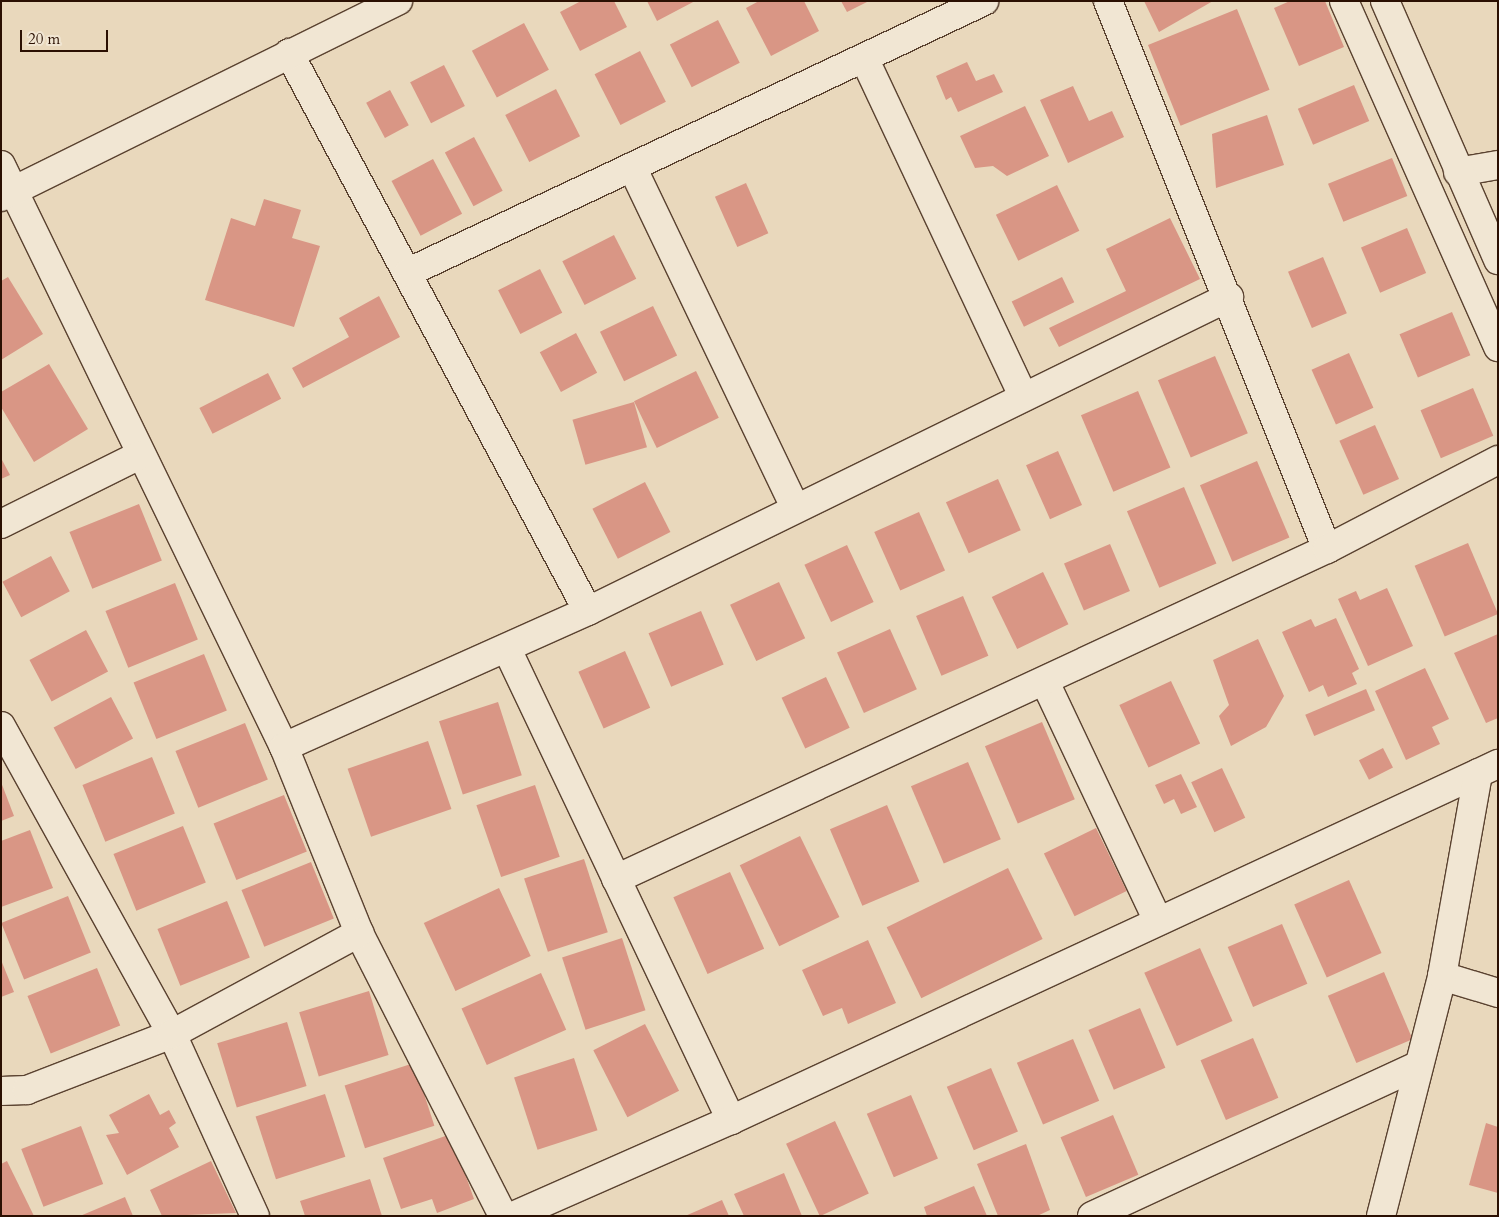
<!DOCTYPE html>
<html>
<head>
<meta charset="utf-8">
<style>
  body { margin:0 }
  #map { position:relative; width:1499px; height:1217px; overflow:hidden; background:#e9d8bc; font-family:Cardo,serif }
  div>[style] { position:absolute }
  .building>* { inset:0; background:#d99685; transform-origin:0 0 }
  .roads { filter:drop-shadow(1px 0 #5a4230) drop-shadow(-1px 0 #5a4230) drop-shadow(0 1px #5a4230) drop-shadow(0 -1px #5a4230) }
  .minor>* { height:28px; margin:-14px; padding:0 14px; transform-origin:14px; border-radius:14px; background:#f1e6d3 }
  .tertiary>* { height:28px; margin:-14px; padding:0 14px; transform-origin:14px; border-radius:14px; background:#f1e6d3 }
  span { translate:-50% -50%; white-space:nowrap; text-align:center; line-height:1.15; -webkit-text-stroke:4.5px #f1e6d3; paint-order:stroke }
  .frame { position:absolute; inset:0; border:2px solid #2b1002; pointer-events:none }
  .scale { position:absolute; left:20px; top:30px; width:88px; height:22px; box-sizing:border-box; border:2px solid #2b1002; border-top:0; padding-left:6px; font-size:15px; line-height:18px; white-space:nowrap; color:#2b1002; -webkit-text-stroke:4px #f1e6d3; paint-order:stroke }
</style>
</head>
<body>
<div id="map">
  <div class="building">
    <i style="clip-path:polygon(581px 1px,614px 1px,627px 27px,580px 51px,560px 12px)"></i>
    <i style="clip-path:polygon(647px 1px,695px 1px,657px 21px)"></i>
    <i style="clip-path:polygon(759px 1px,804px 1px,819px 31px,771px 56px,746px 8px)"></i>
    <i style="clip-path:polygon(841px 1px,869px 1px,847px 12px)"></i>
    <i style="clip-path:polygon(1144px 1px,1213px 1px,1159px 32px)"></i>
    <i style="clip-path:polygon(1290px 1px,1325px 1px,1344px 47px,1299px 66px,1274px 8px)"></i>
    <i style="left:1237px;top:9px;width:87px;height:96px;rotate:68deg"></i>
    <i style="left:718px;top:20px;width:48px;height:54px;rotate:63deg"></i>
    <i style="left:524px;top:23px;width:53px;height:59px;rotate:62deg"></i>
    <i style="left:640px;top:51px;width:57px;height:51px;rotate:63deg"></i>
    <i style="clip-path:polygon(967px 62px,976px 81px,994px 74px,1003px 92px,958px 112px,951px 97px,946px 100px,936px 76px)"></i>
    <i style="left:444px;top:65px;width:46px;height:38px;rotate:63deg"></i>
    <i style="left:1354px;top:85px;width:39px;height:61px;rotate:67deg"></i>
    <i style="clip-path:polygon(1073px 86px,1089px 121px,1112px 111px,1124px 137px,1068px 163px,1040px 100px)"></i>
    <i style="left:556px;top:89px;width:53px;height:57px;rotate:63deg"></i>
    <i style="left:390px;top:90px;width:40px;height:27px;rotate:62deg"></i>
    <i style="clip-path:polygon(1025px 106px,1049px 156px,1007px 176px,993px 166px,975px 168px,960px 136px)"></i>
    <i style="clip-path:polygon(1267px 115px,1284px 165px,1216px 188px,1212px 134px)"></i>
    <i style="left:474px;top:137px;width:61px;height:33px;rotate:62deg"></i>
    <i style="left:1392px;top:158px;width:41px;height:69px;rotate:68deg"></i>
    <i style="left:433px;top:159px;width:62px;height:47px;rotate:62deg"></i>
    <i style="left:746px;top:183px;width:55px;height:34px;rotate:66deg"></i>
    <i style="left:1057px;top:185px;width:51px;height:68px;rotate:64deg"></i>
    <i style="clip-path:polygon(264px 199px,301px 210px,292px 238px,320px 246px,294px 327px,205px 300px,231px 218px,255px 226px)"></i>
    <i style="clip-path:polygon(1170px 218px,1200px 279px,1059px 347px,1049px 328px,1126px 291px,1106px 249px)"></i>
    <i style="left:1407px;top:228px;width:49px;height:50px;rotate:67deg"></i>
    <i style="left:614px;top:235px;width:49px;height:58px;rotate:63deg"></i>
    <i style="left:1323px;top:257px;width:61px;height:38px;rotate:67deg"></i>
    <i style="left:540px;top:269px;width:49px;height:47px;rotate:63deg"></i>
    <i style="clip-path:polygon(8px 277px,43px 334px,1px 360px,1px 281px)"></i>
    <i style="left:1062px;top:277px;width:28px;height:56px;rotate:64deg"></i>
    <i style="clip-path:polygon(379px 296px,400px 337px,303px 388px,292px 368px,349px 337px,339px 318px)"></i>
    <i style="left:653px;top:306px;width:55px;height:59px;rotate:64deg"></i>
    <i style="left:1452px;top:312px;width:47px;height:57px;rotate:67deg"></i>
    <i style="left:576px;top:333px;width:45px;height:41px;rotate:62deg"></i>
    <i style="left:1349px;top:353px;width:60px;height:41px;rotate:66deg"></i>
    <i style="left:1215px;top:356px;width:84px;height:62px;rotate:67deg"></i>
    <i style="clip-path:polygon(49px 364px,88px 429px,34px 462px,1px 407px,1px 392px)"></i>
    <i style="left:696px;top:371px;width:52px;height:69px;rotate:64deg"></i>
    <i style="left:268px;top:373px;width:29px;height:77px;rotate:63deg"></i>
    <i style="left:1473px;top:388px;width:52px;height:57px;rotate:67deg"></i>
    <i style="left:1138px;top:391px;width:83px;height:62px;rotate:67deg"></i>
    <i style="left:634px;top:402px;width:47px;height:64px;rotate:74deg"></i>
    <i style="left:1375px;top:425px;width:59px;height:39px;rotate:66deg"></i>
    <i style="left:1058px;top:451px;width:59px;height:35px;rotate:66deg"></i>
    <i style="clip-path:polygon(1px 458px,10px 475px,1px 479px)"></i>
    <i style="left:1257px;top:461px;width:83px;height:62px;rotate:67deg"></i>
    <i style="left:998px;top:479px;width:56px;height:57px;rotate:66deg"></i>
    <i style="left:645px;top:482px;width:56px;height:59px;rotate:63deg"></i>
    <i style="left:1184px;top:487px;width:83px;height:62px;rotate:67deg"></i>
    <i style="left:139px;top:504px;width:61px;height:75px;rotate:68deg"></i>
    <i style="left:919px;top:512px;width:64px;height:49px;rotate:66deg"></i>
    <i style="left:1468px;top:543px;width:77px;height:58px;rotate:67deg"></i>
    <i style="left:1110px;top:544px;width:51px;height:50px;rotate:67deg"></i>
    <i style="left:847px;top:545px;width:63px;height:47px;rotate:65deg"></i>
    <i style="left:51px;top:556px;width:40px;height:55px;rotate:62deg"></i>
    <i style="left:1043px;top:572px;width:58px;height:57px;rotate:64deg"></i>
    <i style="left:779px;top:582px;width:62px;height:54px;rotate:65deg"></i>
    <i style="left:175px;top:583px;width:61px;height:75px;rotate:68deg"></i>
    <i style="clip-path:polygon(1387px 588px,1413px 646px,1368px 666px,1338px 599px,1356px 591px,1360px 600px)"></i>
    <i style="left:963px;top:596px;width:65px;height:51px;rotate:67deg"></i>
    <i style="left:701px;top:611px;width:58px;height:57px;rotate:67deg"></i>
    <i style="clip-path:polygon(1336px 618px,1359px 669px,1352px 673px,1357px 684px,1328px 697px,1323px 685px,1309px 692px,1282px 632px,1311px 619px,1315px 627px)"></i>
    <i style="left:890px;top:629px;width:66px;height:58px;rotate:66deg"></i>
    <i style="left:86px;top:630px;width:47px;height:64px;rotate:62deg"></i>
    <i style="clip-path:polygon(1498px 634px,1498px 718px,1486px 723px,1454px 653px)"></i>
    <i style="clip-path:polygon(1258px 639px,1284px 696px,1266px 727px,1231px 746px,1219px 716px,1229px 705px,1213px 660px)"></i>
    <i style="left:625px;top:651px;width:62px;height:51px;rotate:66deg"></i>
    <i style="left:204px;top:654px;width:61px;height:76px;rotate:68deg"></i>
    <i style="clip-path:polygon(1425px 668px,1449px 719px,1432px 727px,1440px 744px,1406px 760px,1375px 691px)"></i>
    <i style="left:826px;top:677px;width:56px;height:49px;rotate:65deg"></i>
    <i style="left:1171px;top:681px;width:69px;height:57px;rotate:65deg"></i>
    <i style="left:1366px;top:689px;width:23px;height:66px;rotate:67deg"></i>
    <i style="left:111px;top:697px;width:47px;height:65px;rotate:62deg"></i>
    <i style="left:498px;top:702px;width:77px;height:62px;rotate:72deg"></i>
    <i style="left:1042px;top:722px;width:84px;height:62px;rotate:67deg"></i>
    <i style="left:245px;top:723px;width:61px;height:75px;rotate:68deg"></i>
    <i style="left:428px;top:741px;width:72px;height:85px;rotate:71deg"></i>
    <i style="left:1383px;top:748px;width:22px;height:27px;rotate:63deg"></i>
    <i style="left:152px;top:757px;width:61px;height:75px;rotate:68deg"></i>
    <i style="left:968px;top:762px;width:84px;height:62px;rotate:67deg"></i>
    <i style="left:1222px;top:768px;width:55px;height:34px;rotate:65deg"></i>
    <i style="clip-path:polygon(1181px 774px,1197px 807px,1181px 814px,1174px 799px,1164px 804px,1155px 785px)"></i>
    <i style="clip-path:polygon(1px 782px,14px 816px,1px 821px)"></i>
    <i style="left:535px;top:785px;width:76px;height:62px;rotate:71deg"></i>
    <i style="left:284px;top:795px;width:61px;height:76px;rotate:68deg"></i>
    <i style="left:887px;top:805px;width:83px;height:62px;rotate:67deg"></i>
    <i style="left:183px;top:826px;width:61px;height:75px;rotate:68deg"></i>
    <i style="left:1096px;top:828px;width:70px;height:58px;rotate:64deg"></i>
    <i style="clip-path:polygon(30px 830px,53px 888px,1px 907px,1px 841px)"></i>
    <i style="left:800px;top:836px;width:90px;height:67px;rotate:64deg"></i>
    <i style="left:584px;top:859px;width:77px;height:63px;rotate:72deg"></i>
    <i style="left:311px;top:862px;width:61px;height:75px;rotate:68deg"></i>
    <i style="left:1008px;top:868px;width:79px;height:135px;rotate:64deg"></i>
    <i style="left:730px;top:872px;width:84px;height:62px;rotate:66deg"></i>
    <i style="left:1349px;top:880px;width:80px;height:60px;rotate:66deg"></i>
    <i style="left:499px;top:888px;width:75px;height:83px;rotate:65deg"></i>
    <i style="left:68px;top:896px;width:61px;height:72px;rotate:68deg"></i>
    <i style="left:227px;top:901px;width:61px;height:75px;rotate:68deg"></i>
    <i style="left:1282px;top:924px;width:65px;height:59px;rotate:67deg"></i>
    <i style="left:622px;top:938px;width:76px;height:63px;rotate:72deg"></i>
    <i style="clip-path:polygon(868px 940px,896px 1003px,848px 1024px,842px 1008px,823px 1016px,802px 970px)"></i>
    <i style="left:1200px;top:948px;width:80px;height:61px;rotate:66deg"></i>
    <i style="clip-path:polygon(1px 960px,14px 992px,1px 997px)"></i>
    <i style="left:97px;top:968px;width:62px;height:75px;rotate:68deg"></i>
    <i style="left:1384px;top:972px;width:73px;height:61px;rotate:67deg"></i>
    <i style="left:541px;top:973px;width:62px;height:87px;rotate:66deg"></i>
    <i style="left:369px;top:991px;width:67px;height:73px;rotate:73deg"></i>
    <i style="left:1140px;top:1008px;width:65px;height:56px;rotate:67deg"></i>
    <i style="left:287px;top:1022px;width:67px;height:73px;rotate:73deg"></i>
    <i style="left:645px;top:1024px;width:75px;height:58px;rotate:63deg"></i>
    <i style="left:1253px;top:1038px;width:65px;height:57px;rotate:67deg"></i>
    <i style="left:1073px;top:1039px;width:67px;height:61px;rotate:67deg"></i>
    <i style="left:574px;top:1058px;width:76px;height:63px;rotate:72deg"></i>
    <i style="left:414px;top:1063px;width:66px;height:73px;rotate:72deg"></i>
    <i style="left:991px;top:1068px;width:69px;height:48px;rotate:67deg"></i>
    <i style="clip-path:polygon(149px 1094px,160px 1115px,169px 1110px,176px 1123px,169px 1128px,179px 1147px,127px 1175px,106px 1135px,119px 1133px,109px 1115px)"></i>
    <i style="left:325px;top:1094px;width:66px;height:73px;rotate:72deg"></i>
    <i style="left:911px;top:1095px;width:69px;height:48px;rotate:67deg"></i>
    <i style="left:1113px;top:1115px;width:65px;height:57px;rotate:67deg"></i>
    <i style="left:835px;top:1121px;width:80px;height:54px;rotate:65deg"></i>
    <i style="clip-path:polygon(1486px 1123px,1498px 1127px,1498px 1193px,1469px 1185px)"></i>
    <i style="left:81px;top:1126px;width:62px;height:64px;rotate:69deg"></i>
    <i style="clip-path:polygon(451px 1134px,474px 1199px,437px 1213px,432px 1199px,401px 1209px,383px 1158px)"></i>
    <i style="clip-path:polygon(1026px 1144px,1050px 1210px,1037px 1216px,998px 1216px,977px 1164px)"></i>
    <i style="clip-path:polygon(7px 1161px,34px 1216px,1px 1216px,1px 1164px)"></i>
    <i style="clip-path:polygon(211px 1161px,236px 1213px,162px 1216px,150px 1190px)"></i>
    <i style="clip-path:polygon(784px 1173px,802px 1216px,744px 1216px,734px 1194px)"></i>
    <i style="clip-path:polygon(370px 1179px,382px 1216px,305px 1216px,300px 1201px)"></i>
    <i style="clip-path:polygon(974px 1186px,987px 1216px,927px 1216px,924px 1207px)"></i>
    <i style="clip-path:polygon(125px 1197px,133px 1216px,80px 1216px)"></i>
    <i style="clip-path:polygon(722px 1200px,729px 1216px,685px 1216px)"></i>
  </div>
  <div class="roads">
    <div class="minor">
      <i style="left:1108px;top:1px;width:590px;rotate:68.22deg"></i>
      <i style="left:289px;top:53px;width:633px;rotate:61.82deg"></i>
      <i style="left:864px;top:58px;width:374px;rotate:64.8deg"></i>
      <i style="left:1px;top:165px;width:647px;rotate:64.07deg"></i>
      <i style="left:284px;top:747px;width:201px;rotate:68deg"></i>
      <i style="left:359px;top:933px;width:318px;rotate:63deg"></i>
      <i style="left:632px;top:167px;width:377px;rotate:64.4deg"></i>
      <i style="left:1458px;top:172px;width:41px;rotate:-9.9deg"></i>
      <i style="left:1px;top:197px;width:443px;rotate:-26.3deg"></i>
      <i style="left:409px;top:272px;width:636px;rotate:-25.23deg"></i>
      <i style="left:1px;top:524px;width:155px;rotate:-26.4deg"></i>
      <i style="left:507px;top:649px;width:522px;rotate:64.56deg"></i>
      <i style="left:1045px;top:682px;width:262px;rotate:64.7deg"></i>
      <i style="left:1px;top:726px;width:352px;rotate:61deg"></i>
      <i style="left:172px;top:1034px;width:200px;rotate:65.5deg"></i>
      <i style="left:284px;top:747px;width:333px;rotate:-24.1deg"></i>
      <i style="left:588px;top:611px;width:714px;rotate:-26.1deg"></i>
      <i style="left:616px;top:879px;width:784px;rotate:-24.9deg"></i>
      <i style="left:1327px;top:549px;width:193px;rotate:-27.5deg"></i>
      <i style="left:1442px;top:976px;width:59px;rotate:16.9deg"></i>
      <i style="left:1px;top:1091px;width:26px;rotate:-2deg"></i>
      <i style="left:27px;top:1090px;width:155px;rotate:-21.1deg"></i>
      <i style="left:172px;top:1034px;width:213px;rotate:-28.4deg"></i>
      <i style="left:513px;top:1216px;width:238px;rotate:-23.8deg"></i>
      <i style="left:731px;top:1120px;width:846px;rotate:-24.9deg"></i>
      <i style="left:1092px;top:1216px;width:358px;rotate:-24.8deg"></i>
      <i style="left:1381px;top:1216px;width:248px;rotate:-75.7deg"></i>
      <i style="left:1442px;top:976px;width:206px;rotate:-79.9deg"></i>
    </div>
    <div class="tertiary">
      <i style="left:1344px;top:1px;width:379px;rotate:66deg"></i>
      <i style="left:1385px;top:1px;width:283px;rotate:66.4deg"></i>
    </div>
  </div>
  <div class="frame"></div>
  <div class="scale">20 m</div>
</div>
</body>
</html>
